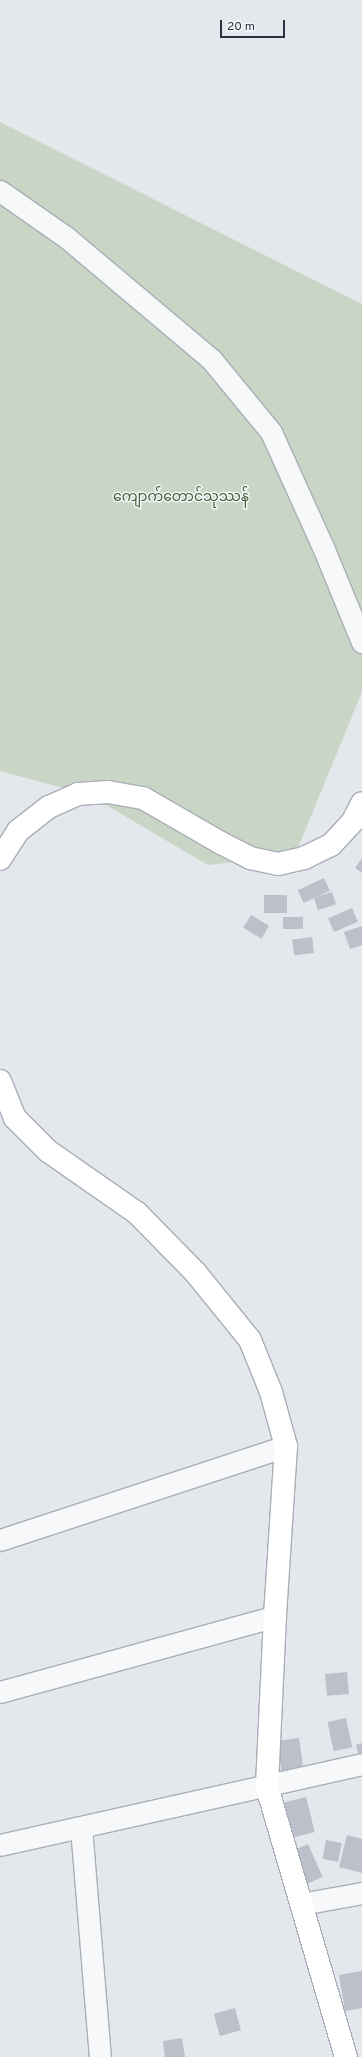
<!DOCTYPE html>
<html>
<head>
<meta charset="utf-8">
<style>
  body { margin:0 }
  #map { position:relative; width:362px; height:2057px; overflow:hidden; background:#e4e7ec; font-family:Overpass,"Noto Sans Myanmar",sans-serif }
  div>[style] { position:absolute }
  .green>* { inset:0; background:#c9d6c5 }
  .building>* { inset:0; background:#bbc0ca; transform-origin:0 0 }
  .roads { filter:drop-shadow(1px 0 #a9aeb7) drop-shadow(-1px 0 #a9aeb7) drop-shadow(0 1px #a9aeb7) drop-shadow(0 -1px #a9aeb7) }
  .street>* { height:21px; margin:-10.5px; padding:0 10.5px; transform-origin:10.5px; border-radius:10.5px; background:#f7f8fa }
  .secondary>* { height:22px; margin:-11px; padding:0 11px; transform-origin:11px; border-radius:11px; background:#fff }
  span { translate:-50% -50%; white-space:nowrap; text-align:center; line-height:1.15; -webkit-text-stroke:3px #f4f6f9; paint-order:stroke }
  .park-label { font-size:14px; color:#3f6138 }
  .scale { position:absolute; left:220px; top:20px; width:65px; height:18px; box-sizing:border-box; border:2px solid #2b3445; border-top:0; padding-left:5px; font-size:12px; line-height:14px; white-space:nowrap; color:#2b3445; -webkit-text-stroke:3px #f4f6f9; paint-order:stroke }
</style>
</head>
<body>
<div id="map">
  <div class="green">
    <i style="clip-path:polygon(0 122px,362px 304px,362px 692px,295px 855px,208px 865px,89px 795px,0 771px)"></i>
  </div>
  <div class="building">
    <i style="clip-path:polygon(362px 858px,362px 873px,355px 868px)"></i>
    <i style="left:324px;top:878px;width:14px;height:29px;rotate:65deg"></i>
    <i style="left:332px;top:892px;width:13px;height:19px;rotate:72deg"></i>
    <i style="left:264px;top:895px;width:23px;height:18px"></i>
    <i style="left:352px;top:908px;width:15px;height:26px;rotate:67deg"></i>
    <i style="left:251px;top:915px;width:21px;height:15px;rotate:31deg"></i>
    <i style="left:303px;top:917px;width:12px;height:20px;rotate:90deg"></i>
    <i style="clip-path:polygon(362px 926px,362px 945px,350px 949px,344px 932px)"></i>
    <i style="left:312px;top:937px;width:16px;height:20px;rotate:83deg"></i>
    <i style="left:347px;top:1672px;width:22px;height:22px;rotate:85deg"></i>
    <i style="left:346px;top:1718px;width:30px;height:19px;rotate:78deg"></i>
    <i style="left:299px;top:1738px;width:37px;height:22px;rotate:82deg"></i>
    <i style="clip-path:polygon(362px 1743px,362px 1761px,360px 1761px,356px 1745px)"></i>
    <i style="left:306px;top:1797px;width:36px;height:25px;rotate:76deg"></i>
    <i style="clip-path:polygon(347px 1835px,362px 1839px,362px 1873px,339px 1867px)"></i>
    <i style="left:326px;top:1840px;width:16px;height:19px;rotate:11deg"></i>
    <i style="left:308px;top:1844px;width:36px;height:22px;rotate:66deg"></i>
    <i style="clip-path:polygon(362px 1971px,362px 2008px,345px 2011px,339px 1975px)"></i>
    <i style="left:235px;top:2008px;width:23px;height:22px;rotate:75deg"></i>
    <i style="clip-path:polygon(182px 2038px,185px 2057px,165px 2057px,163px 2041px)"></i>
  </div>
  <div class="roads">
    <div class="street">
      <i style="left:0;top:191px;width:80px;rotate:34.9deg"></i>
      <i style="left:66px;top:237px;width:189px;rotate:40.1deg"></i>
      <i style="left:211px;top:359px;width:94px;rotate:50.6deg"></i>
      <i style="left:271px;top:432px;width:126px;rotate:65.7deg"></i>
      <i style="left:323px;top:547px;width:103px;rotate:67.7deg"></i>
      <i style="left:0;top:1540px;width:301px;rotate:-18.2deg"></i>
      <i style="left:0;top:1692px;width:285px;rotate:-15.4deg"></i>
      <i style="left:81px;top:1827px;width:231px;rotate:85.3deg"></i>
      <i style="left:0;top:1845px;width:371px;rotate:-12.6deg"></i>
      <i style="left:301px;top:1904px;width:62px;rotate:-10.2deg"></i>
    </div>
    <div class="secondary">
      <i style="left:0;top:859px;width:33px;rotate:-57deg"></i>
      <i style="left:18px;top:831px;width:39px;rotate:-38deg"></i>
      <i style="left:49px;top:807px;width:32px;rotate:-24deg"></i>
      <i style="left:78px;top:794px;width:30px;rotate:-4deg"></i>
      <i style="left:108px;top:792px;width:36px;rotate:10deg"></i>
      <i style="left:143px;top:798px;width:90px;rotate:30deg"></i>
      <i style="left:221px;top:843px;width:33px;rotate:27deg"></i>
      <i style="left:250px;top:858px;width:29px;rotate:12deg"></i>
      <i style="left:278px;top:864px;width:27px;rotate:-13deg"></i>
      <i style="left:304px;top:858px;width:30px;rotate:-26deg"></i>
      <i style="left:331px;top:845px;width:33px;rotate:-47deg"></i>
      <i style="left:353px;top:821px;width:20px;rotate:-63deg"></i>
      <i style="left:0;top:1081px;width:40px;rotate:68deg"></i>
      <i style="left:15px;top:1118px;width:47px;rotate:45deg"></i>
      <i style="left:48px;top:1151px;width:108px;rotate:34.9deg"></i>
      <i style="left:137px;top:1213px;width:83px;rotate:45.5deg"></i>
      <i style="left:195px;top:1272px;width:87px;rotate:51deg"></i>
      <i style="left:250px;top:1340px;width:56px;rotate:68deg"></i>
      <i style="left:271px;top:1392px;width:56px;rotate:74.5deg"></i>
      <i style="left:286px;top:1446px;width:170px;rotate:93.7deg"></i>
      <i style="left:275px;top:1616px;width:171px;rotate:92.7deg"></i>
      <i style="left:267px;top:1787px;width:281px;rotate:73.7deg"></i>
    </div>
  </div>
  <div class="park-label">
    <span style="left:181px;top:498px">ကျောက်တောင်သုဿန်</span>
  </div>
  <div class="scale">20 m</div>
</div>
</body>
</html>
